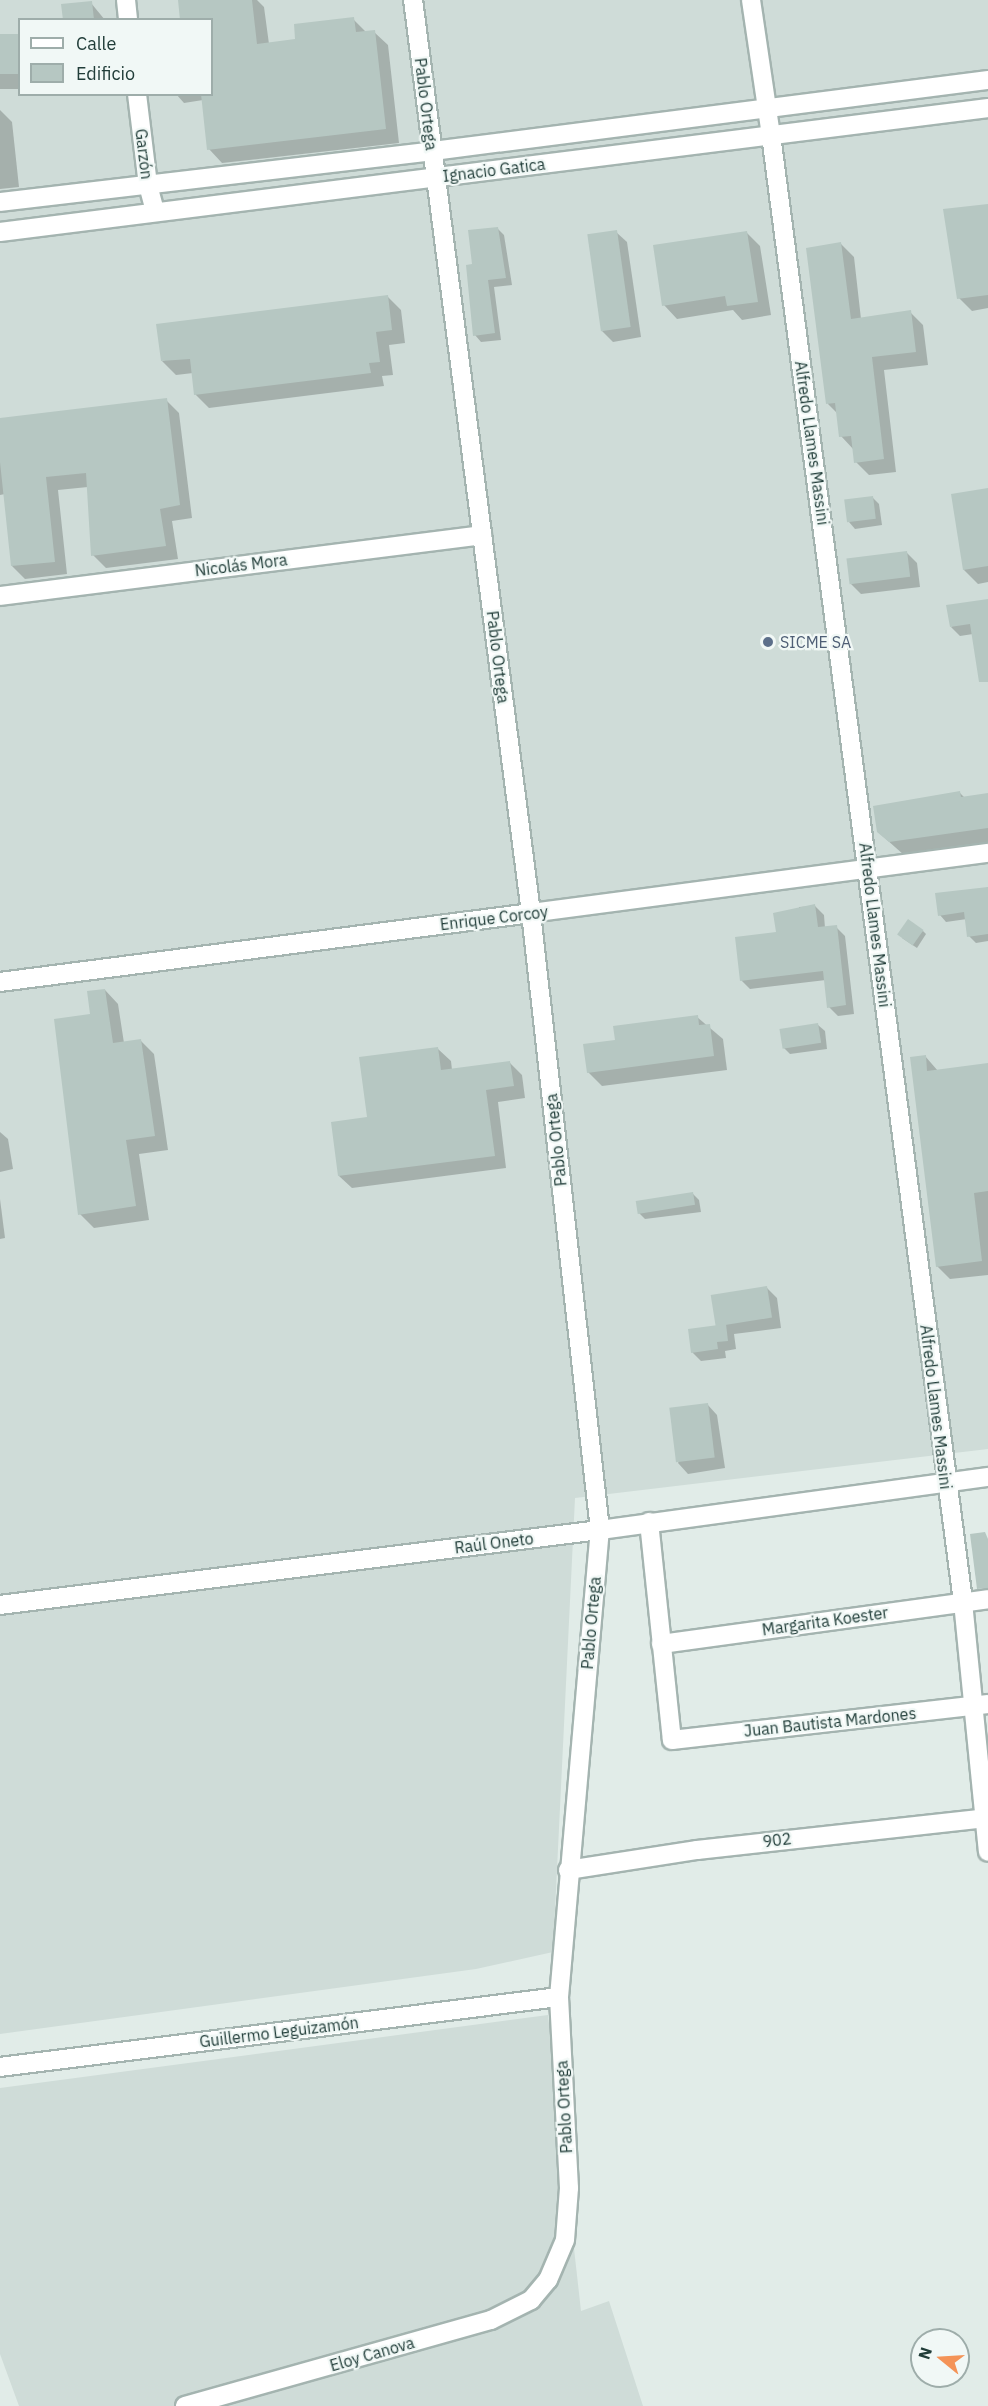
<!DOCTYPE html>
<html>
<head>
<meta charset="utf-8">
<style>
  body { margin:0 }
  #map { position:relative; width:988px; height:2406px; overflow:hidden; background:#e1ece8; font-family:"IBM Plex Sans",sans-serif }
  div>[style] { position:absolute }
  .built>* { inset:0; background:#cfdcd8 }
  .shadow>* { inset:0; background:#0003; transform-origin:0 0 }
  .building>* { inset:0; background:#b6c7c2; transform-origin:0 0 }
  .roads { filter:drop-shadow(2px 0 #a4b4b0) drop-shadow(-2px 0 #a4b4b0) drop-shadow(0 2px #a4b4b0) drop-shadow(0 -2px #a4b4b0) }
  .minor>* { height:18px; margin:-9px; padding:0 9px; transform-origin:9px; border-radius:9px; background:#fff }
  .tertiary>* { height:18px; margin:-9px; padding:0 9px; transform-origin:9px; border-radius:9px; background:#fff }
  .secondary>* { height:18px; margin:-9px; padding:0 9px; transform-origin:9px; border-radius:9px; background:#fff }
  .dots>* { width:16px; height:16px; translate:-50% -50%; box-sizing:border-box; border:3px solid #f1f8f6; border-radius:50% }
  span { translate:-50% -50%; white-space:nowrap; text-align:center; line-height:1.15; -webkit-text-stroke:4.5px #f1f8f6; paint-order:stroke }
  .street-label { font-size:16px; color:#213d39 }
  .service-label { font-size:16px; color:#4e5e75 }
  .left { translate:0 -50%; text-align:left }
  .legend { position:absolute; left:18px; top:18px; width:195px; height:78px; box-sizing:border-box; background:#f1f8f6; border:2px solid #9eadaa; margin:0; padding:8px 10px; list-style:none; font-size:18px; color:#213d39 }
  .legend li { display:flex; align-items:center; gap:12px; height:30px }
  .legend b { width:30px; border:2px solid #9eadaa }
  .north { position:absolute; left:910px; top:2328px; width:60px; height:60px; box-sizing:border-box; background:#f1f8f6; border:2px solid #9eadaa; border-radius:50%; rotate:288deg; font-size:16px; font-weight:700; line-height:24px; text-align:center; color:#213d39 }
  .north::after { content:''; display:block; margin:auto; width:21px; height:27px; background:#f49357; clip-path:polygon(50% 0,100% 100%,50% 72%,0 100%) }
</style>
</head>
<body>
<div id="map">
  <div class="built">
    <i style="clip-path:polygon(evenodd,0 0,988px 0,988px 1449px,575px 1498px,553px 1952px,476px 1969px,0 2034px,0 0,20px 20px,212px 20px,212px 94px,20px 94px,20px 20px)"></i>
    <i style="clip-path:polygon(548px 2015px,581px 2311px,609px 2301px,643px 2406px,19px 2406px,0 2354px,0 2088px)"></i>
  </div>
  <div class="shadow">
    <i style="clip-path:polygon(180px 0,257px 0,264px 7px,269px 44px,297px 41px,353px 19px,367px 33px,374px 32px,388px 45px,399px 143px,222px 163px,209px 149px,203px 100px,184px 103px,176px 94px,212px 94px,212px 20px,178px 20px,182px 19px)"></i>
    <i style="clip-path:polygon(91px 3px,105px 20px,64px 20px)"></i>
    <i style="left:20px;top:35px;width:54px;height:20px;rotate:90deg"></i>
    <i style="clip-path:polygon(0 110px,12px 122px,19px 187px,0 189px)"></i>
    <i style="clip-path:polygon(988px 205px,988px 308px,972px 311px,959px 298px)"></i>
    <i style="clip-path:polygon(497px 228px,504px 235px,512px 285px,494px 287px,501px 340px,481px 342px,475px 335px,474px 266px)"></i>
    <i style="clip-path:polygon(616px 232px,627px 242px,641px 337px,613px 342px,602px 331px)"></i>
    <i style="clip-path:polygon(746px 232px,760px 246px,771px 315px,742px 320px,733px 310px,677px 319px,664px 305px)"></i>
    <i style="clip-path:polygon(841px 244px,854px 257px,861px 319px,910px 312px,923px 325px,928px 365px,884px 370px,896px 472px,869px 475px,856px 462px,854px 450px,841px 436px,838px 414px,828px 404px)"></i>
    <i style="clip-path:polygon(387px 296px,401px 310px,405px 343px,389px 345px,393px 375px,382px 376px,384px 386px,209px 408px,195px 394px,193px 373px,176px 375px,162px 361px)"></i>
    <i style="clip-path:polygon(166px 400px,179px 413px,192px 518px,172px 521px,178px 559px,106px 568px,93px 555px,88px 487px,58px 490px,67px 574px,25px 579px,12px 566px,5px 494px,0 495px,0 421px)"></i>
    <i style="clip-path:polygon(988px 490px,988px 582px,978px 584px,964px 570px)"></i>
    <i style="clip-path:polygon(872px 497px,879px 504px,882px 525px,855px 529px,849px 522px)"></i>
    <i style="clip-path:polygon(906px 552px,917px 563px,920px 587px,861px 594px,851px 584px)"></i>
    <i style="clip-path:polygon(988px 601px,988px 663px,973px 634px,960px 636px,951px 627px)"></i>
    <i style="clip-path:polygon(960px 793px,965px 798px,988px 794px,988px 843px,904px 855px,878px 832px)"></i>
    <i style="clip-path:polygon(988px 887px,988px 941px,976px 943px,969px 936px,967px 919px,946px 922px,940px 915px)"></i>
    <i style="clip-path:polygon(815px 906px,824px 915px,825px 928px,836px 927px,845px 936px,854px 1014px,838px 1016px,829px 1007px,826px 980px,750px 989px,741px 980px,777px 934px,799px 911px,799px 907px)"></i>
    <i style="clip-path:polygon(923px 931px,926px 934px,917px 948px,902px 938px)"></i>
    <i style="clip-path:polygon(105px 990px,118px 1004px,124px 1043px,140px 1040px,154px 1054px,168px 1150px,139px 1154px,149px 1220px,94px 1228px,80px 1214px,92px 1015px)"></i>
    <i style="clip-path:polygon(697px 1017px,723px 1039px,727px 1070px,602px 1086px,588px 1072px,617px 1041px)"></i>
    <i style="clip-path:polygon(818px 1025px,825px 1031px,827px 1049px,790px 1054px,783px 1047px)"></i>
    <i style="clip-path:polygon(438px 1049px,451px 1061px,452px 1070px,510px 1063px,522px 1075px,525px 1098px,498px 1102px,506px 1168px,352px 1188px,339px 1176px,369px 1119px)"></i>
    <i style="clip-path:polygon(925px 1056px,938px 1071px,988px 1065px,988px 1275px,950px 1279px,937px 1266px)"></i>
    <i style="clip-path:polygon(0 1132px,8px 1139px,13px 1169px,0 1172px)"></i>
    <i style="clip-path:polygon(692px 1193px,699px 1200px,701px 1212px,645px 1219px,638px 1212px)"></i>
    <i style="clip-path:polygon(0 1199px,5px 1238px,0 1239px)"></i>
    <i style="clip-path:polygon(767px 1288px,777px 1298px,781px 1328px,734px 1334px,736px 1349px,725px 1351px,726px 1358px,701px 1361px,692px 1352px,718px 1327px)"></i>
    <i style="clip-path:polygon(707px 1404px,717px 1415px,725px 1468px,688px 1474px,678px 1463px)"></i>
  </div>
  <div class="building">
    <i style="clip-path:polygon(178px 0,252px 0,257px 44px,295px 39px,294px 24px,354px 17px,356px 32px,375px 30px,386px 129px,207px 150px,201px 94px,212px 94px,212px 20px,180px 20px)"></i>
    <i style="clip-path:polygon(92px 1px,94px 20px,63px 20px,61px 4px)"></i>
    <i style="left:20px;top:34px;width:40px;height:20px;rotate:90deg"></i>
    <i style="clip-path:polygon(988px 204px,988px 295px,957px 299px,943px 209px)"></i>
    <i style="clip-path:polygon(498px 227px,506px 278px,488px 280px,495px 333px,473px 336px,466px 265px,472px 264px,468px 230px)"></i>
    <i style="left:617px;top:230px;width:98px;height:30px;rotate:82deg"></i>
    <i style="clip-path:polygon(747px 231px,758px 302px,727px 306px,725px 296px,662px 306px,653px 245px)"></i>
    <i style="clip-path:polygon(841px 242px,851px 319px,911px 310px,916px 352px,872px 357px,884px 459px,854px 463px,851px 436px,839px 437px,835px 403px,826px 404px,806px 248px)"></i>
    <i style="clip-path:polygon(388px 295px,392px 330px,376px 332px,380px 362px,369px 363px,371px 373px,194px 395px,190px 359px,161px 361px,156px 324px)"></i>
    <i style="clip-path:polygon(167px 398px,180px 505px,160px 509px,166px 546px,91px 556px,86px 473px,46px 477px,55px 562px,11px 566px,0 462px,0 418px)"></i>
    <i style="clip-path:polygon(988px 488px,988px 566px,963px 570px,951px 494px)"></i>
    <i style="left:873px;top:496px;width:23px;height:29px;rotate:83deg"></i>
    <i style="left:907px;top:551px;width:26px;height:61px;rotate:83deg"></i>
    <i style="clip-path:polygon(988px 599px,988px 682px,979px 682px,970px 624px,950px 627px,946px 605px)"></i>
    <i style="clip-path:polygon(960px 791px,961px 797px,988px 793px,988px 828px,889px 842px,877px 832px,873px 806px)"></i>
    <i style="clip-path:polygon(988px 887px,988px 934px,967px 937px,964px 912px,938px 916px,935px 893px)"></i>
    <i style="clip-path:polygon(815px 904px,818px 927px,837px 925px,846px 1005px,827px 1008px,823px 971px,740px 981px,735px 937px,776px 932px,773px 913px)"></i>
    <i style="left:908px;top:919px;width:19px;height:19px;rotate:35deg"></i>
    <i style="clip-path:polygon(105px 989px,113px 1043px,141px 1039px,155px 1136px,126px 1140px,136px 1206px,78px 1215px,54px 1019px,90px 1014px,87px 991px)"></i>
    <i style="clip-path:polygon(698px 1015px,699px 1025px,710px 1024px,714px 1056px,587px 1073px,583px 1044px,615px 1040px,613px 1026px)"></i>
    <i style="left:818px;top:1023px;width:20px;height:39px;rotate:81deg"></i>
    <i style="clip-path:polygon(438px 1047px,441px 1070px,510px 1061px,514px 1086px,486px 1090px,495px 1156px,338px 1176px,331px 1122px,367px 1117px,359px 1057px)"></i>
    <i style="clip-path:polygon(926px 1055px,927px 1071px,988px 1063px,988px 1191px,974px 1193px,982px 1261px,936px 1267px,910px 1057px)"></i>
    <i style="left:693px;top:1192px;width:13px;height:58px;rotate:81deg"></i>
    <i style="left:767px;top:1286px;width:32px;height:57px;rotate:81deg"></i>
    <i style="clip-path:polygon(726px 1324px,728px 1341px,717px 1342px,718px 1349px,691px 1353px,688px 1329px)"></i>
    <i style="left:708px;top:1403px;width:55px;height:39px;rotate:83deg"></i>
    <i style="clip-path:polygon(985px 1532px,988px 1539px,988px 1588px,977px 1589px,970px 1534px)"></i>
  </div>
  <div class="roads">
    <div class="minor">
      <i style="left:126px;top:0;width:20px;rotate:84deg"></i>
      <i style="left:751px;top:0;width:136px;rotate:81.6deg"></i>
      <i style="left:771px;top:135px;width:1480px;rotate:82.54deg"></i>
      <i style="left:963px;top:1602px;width:251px;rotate:84.3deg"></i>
      <i style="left:137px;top:94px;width:92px;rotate:83.1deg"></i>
      <i style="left:148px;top:185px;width:28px;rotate:75deg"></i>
      <i style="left:0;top:596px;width:486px;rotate:-7.2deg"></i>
      <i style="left:649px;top:1522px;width:219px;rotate:84deg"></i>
      <i style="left:672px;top:1740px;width:318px;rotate:-6.5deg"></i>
      <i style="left:0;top:1605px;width:605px;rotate:-7.13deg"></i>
      <i style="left:600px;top:1530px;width:392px;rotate:-7.8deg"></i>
      <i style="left:661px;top:1644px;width:330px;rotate:-7.8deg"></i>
      <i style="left:568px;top:1870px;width:131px;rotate:-8.8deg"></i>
      <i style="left:697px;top:1850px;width:293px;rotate:-6.3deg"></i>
      <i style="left:0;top:2067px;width:563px;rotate:-7.14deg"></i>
      <i style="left:185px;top:2406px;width:318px;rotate:-15.7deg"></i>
      <i style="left:491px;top:2320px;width:45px;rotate:-26.6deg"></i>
      <i style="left:531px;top:2300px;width:26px;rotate:-50deg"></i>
      <i style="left:548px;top:2280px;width:43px;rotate:-67deg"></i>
      <i style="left:565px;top:2240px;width:52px;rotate:-85.6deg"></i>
      <i style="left:569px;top:2188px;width:191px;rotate:-93deg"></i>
      <i style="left:559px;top:1997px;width:469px;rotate:-85deg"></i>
      <i style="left:600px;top:1530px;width:621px;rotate:-96.38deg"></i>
      <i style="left:531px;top:913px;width:461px;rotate:-7.5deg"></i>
    </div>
    <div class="tertiary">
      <i style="left:0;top:982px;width:535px;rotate:-7.4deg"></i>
      <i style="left:531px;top:913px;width:921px;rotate:-97.36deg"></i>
    </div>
    <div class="secondary">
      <i style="left:0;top:202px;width:436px;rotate:-6.7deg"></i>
      <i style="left:433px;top:151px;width:560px;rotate:-7.29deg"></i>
      <i style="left:0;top:232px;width:996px;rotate:-7.15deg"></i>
    </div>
  </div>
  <div class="dots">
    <i style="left:768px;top:642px;background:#5c6f8a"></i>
  </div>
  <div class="street-label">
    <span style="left:426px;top:104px;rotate:83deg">Pablo Ortega</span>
    <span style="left:144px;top:154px;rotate:83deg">Garzón</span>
    <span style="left:494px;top:170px;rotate:-7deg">Ignacio Gatica</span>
    <span style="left:812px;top:443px;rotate:82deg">Alfredo Llames Massini</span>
    <span style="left:241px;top:565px;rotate:-7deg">Nicolás Mora</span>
    <span style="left:498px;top:657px;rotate:83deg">Pablo Ortega</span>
    <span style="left:494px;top:918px;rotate:-7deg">Enrique Corcoy</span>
    <span style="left:875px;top:925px;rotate:83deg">Alfredo Llames Massini</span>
    <span style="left:556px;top:1140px;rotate:-96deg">Pablo Ortega</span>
    <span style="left:936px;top:1407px;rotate:83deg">Alfredo Llames Massini</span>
    <span style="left:494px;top:1543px;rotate:-7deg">Raúl Oneto</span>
    <span style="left:825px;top:1621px;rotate:-8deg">Margarita Koester</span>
    <span style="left:591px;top:1623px;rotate:-85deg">Pablo Ortega</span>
    <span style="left:830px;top:1722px;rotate:-6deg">Juan Bautista Mardones</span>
    <span style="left:777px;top:1840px;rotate:-7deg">902</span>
    <span style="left:279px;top:2032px;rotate:-7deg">Guillermo Leguizamón</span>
    <span style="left:564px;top:2107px;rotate:-93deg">Pablo Ortega</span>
    <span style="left:372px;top:2354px;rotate:-16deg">Eloy Canova</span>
  </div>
  <div class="service-label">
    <span class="left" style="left:780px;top:642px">SICME SA</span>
  </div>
  <ul class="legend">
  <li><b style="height:8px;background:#fff"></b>Calle</li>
  <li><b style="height:16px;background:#b6c7c2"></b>Edificio</li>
  </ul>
  <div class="north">N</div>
</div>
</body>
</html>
